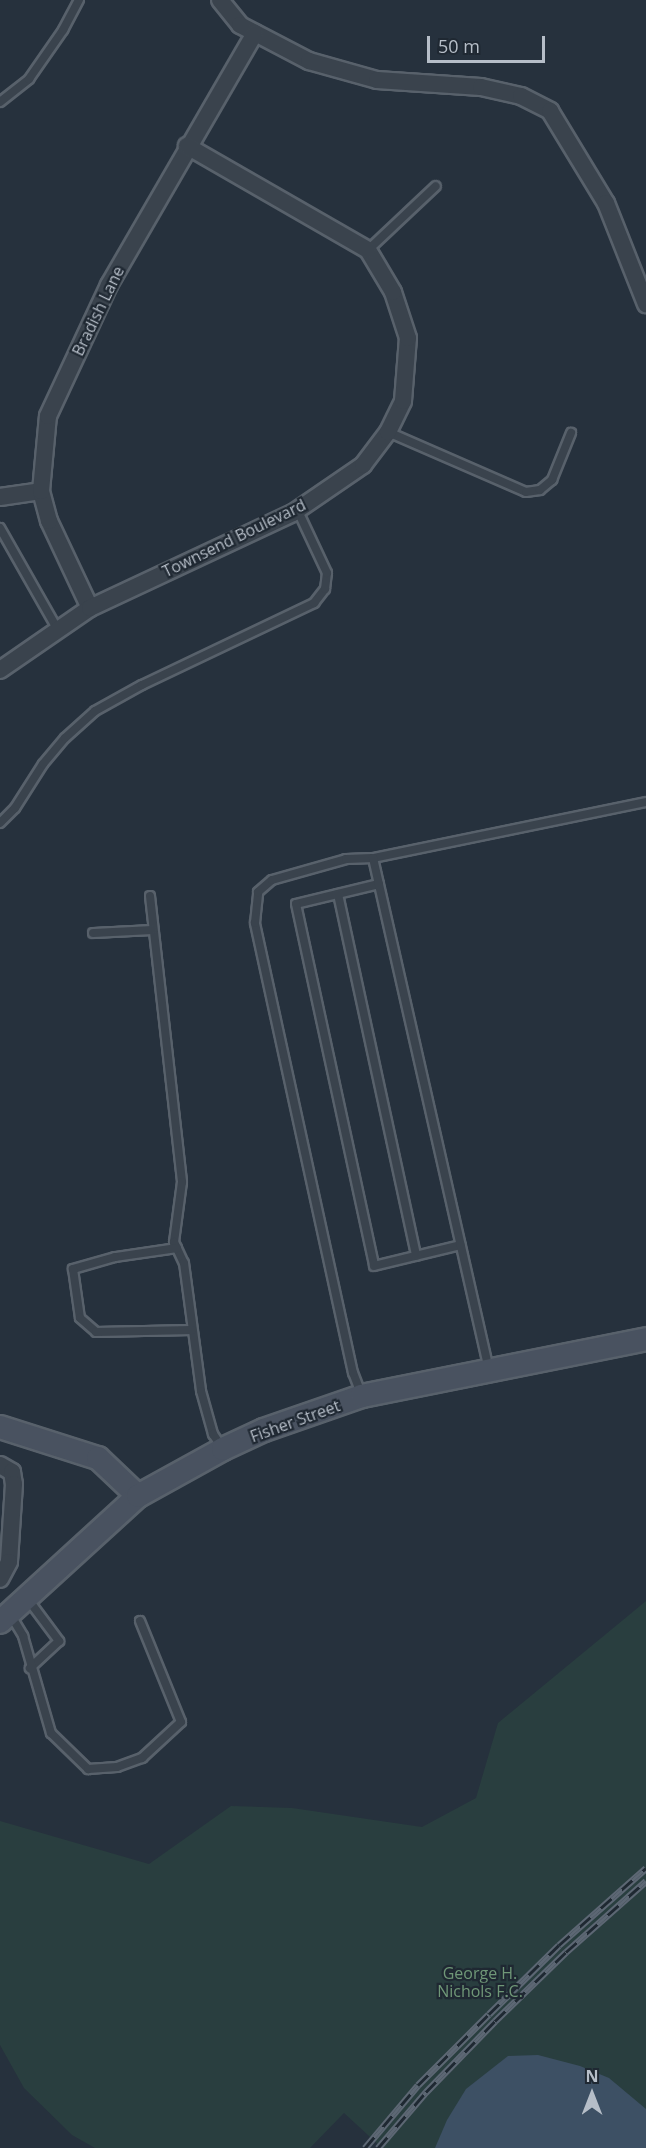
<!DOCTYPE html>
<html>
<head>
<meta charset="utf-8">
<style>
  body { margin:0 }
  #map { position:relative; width:646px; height:2148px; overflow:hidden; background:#26313d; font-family:"Open Sans",sans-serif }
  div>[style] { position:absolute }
  .green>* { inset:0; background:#293e3f }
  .water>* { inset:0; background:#3d5064 }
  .roads { filter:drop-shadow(2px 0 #58616b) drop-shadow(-2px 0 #58616b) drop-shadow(0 2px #58616b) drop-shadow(0 -2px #58616b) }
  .lane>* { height:8px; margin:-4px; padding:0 4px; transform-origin:4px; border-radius:4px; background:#3a434d }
  .street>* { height:16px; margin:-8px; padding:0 8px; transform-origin:8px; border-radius:8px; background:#3a434d }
  .secondary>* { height:22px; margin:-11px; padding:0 11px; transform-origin:11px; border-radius:11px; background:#495260 }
  .rail>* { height:7px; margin-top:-3.5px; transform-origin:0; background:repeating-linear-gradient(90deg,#1f2832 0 14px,#5d6774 0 28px); box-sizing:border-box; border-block:2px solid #5d6774 }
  span { translate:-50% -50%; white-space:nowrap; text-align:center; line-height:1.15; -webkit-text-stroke:4.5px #1f2832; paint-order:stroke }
  .street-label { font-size:16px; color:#b6bec8 }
  .park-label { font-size:16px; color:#6f9777 }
  .north { position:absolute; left:562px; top:2064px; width:60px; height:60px; -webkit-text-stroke:4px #1f2832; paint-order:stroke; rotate:0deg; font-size:16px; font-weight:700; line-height:24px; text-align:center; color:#b6bec8 }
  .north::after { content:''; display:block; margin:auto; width:21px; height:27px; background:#b6bec8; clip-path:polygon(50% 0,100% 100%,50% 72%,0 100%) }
  .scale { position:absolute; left:427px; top:36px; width:118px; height:27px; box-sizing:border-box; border:3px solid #b6bec8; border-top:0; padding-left:8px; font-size:18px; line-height:21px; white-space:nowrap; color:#b6bec8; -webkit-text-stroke:4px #1f2832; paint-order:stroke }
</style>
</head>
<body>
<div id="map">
  <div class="green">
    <i style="clip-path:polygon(646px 1601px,646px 2148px,382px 2148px,344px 2113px,310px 2148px,95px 2148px,72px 2135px,24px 2088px,0 2045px,0 1821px,149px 1864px,231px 1806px,292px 1808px,422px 1827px,476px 1798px,498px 1723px)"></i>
  </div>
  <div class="water">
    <i style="clip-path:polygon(538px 2055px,580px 2066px,609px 2078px,646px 2109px,646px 2148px,435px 2148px,447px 2120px,466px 2089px,508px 2056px)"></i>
  </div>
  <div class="roads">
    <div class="lane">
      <i style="left:0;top:102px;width:37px;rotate:-38deg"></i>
      <i style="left:29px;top:79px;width:60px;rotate:-55.2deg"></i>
      <i style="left:63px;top:30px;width:34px;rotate:-62deg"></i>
      <i style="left:368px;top:250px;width:93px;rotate:-43.3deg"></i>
      <i style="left:388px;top:432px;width:150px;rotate:23.5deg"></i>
      <i style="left:526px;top:492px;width:14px;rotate:-8deg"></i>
      <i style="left:540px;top:490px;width:16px;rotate:-40deg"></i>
      <i style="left:552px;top:480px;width:51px;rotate:-68deg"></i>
      <i style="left:0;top:528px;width:117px;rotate:60.4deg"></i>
      <i style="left:0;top:823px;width:21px;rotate:-45deg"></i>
      <i style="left:15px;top:808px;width:52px;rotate:-57.5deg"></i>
      <i style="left:43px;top:764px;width:34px;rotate:-50deg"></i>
      <i style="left:65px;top:738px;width:40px;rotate:-42deg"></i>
      <i style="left:95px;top:711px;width:54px;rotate:-29deg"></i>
      <i style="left:142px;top:685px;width:191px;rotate:-25.5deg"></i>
      <i style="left:314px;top:603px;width:18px;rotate:-52deg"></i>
      <i style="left:325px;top:589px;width:16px;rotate:-83deg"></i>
      <i style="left:327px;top:573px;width:71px;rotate:-115.1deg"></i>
      <i style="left:373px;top:858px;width:279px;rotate:-11.6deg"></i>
      <i style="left:379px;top:884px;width:85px;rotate:166.5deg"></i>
      <i style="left:296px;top:904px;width:370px;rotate:77.8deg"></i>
      <i style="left:374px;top:1266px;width:89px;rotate:-13.6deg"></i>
      <i style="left:338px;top:894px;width:370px;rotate:77.8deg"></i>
      <i style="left:150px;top:896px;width:288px;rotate:83.6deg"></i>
      <i style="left:182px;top:1182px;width:61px;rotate:97.6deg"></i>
      <i style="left:174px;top:1242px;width:23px;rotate:65deg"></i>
      <i style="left:184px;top:1263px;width:129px;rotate:82.4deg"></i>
      <i style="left:201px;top:1391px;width:45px;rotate:74.4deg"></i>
      <i style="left:213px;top:1434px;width:18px;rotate:56deg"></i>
      <i style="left:93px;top:933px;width:60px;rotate:-2.9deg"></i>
      <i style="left:177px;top:1248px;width:63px;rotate:171.7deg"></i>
      <i style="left:115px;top:1257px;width:44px;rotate:164.1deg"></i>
      <i style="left:73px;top:1269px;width:49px;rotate:81.9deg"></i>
      <i style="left:80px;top:1318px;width:21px;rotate:41deg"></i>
      <i style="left:96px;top:1332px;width:96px;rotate:-1.2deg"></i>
      <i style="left:362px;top:1396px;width:25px;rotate:-111deg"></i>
      <i style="left:353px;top:1373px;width:461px;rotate:-102.3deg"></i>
      <i style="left:255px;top:923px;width:31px;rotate:-84deg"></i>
      <i style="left:258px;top:892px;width:18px;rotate:-41deg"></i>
      <i style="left:272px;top:880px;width:77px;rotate:-15.8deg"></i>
      <i style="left:346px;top:859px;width:27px;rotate:-2deg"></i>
      <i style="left:373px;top:858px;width:525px;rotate:77.23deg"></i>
      <i style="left:27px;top:1598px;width:54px;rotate:53.3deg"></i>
      <i style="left:59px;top:1641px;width:40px;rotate:137deg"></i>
      <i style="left:10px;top:1614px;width:26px;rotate:59deg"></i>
      <i style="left:23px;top:1636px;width:101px;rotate:73.9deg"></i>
      <i style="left:51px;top:1733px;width:52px;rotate:44.2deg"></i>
      <i style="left:88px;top:1769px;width:29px;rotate:-4deg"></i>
      <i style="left:117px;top:1767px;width:27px;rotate:-20deg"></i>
      <i style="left:142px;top:1758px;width:53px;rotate:-42.7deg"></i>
      <i style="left:181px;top:1722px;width:109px;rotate:-112.1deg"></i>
    </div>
    <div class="street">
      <i style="left:220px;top:0;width:32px;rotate:51deg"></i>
      <i style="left:240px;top:25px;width:78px;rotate:27.6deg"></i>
      <i style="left:309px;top:61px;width:71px;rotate:15.6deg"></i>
      <i style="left:377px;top:80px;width:104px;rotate:3.9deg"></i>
      <i style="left:481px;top:87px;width:41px;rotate:12.7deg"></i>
      <i style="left:521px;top:96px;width:33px;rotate:27deg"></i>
      <i style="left:550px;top:111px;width:108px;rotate:58.7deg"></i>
      <i style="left:606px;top:203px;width:109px;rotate:68.4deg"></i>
      <i style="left:0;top:497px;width:41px;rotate:-8.3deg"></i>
      <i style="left:90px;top:608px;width:96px;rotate:-115.2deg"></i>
      <i style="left:49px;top:521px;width:31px;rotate:-105deg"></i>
      <i style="left:41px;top:491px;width:75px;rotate:-84.7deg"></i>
      <i style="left:48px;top:416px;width:145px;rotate:-65deg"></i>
      <i style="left:109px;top:285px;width:291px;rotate:-59.9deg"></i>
      <i style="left:0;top:670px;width:109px;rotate:-34.6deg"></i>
      <i style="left:90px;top:608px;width:224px;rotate:-25.1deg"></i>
      <i style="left:293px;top:513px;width:85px;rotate:-34.4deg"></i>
      <i style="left:363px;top:465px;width:41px;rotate:-52.9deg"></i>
      <i style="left:388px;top:432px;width:34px;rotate:-64deg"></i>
      <i style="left:403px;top:401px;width:63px;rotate:-85.5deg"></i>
      <i style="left:408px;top:338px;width:48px;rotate:-108.1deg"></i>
      <i style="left:393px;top:292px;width:49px;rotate:-120.8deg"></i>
      <i style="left:368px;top:250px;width:209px;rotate:-150.1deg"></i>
      <i style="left:0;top:1465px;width:14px;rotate:30deg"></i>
      <i style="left:12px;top:1472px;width:12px;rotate:81deg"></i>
      <i style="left:14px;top:1484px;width:78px;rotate:93.7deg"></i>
      <i style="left:9px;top:1562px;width:19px;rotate:118deg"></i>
    </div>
    <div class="secondary">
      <i style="left:0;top:1427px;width:103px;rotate:17.6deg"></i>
      <i style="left:98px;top:1458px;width:55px;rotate:43.5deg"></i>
      <i style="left:0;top:1622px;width:187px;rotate:-42.4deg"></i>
      <i style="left:138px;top:1496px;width:97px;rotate:-28.9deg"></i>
      <i style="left:223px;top:1449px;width:45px;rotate:-24.9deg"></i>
      <i style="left:264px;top:1430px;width:104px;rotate:-19.1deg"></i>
      <i style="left:362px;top:1396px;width:290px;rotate:-11.3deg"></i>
    </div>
  </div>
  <div class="rail">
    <i style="left:365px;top:2148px;width:82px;rotate:-49.9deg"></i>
    <i style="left:418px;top:2085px;width:100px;rotate:-45deg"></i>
    <i style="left:489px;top:2014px;width:98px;rotate:-44.6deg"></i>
    <i style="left:559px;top:1945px;width:116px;rotate:-41.5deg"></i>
    <i style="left:378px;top:2148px;width:74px;rotate:-49.4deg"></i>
    <i style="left:426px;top:2092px;width:99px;rotate:-45.8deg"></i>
    <i style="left:495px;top:2021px;width:99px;rotate:-44.2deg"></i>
    <i style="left:566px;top:1952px;width:107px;rotate:-41.6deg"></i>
  </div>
  <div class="street-label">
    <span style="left:98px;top:311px;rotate:-64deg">Bradish Lane</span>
    <span style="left:234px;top:538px;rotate:-26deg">Townsend Boulevard</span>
    <span style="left:295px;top:1421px;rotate:-20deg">Fisher Street</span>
  </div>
  <div class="park-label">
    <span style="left:480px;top:1982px">George H.<br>Nichols F.C.</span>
  </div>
  <div class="north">N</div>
  <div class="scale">50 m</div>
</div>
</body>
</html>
